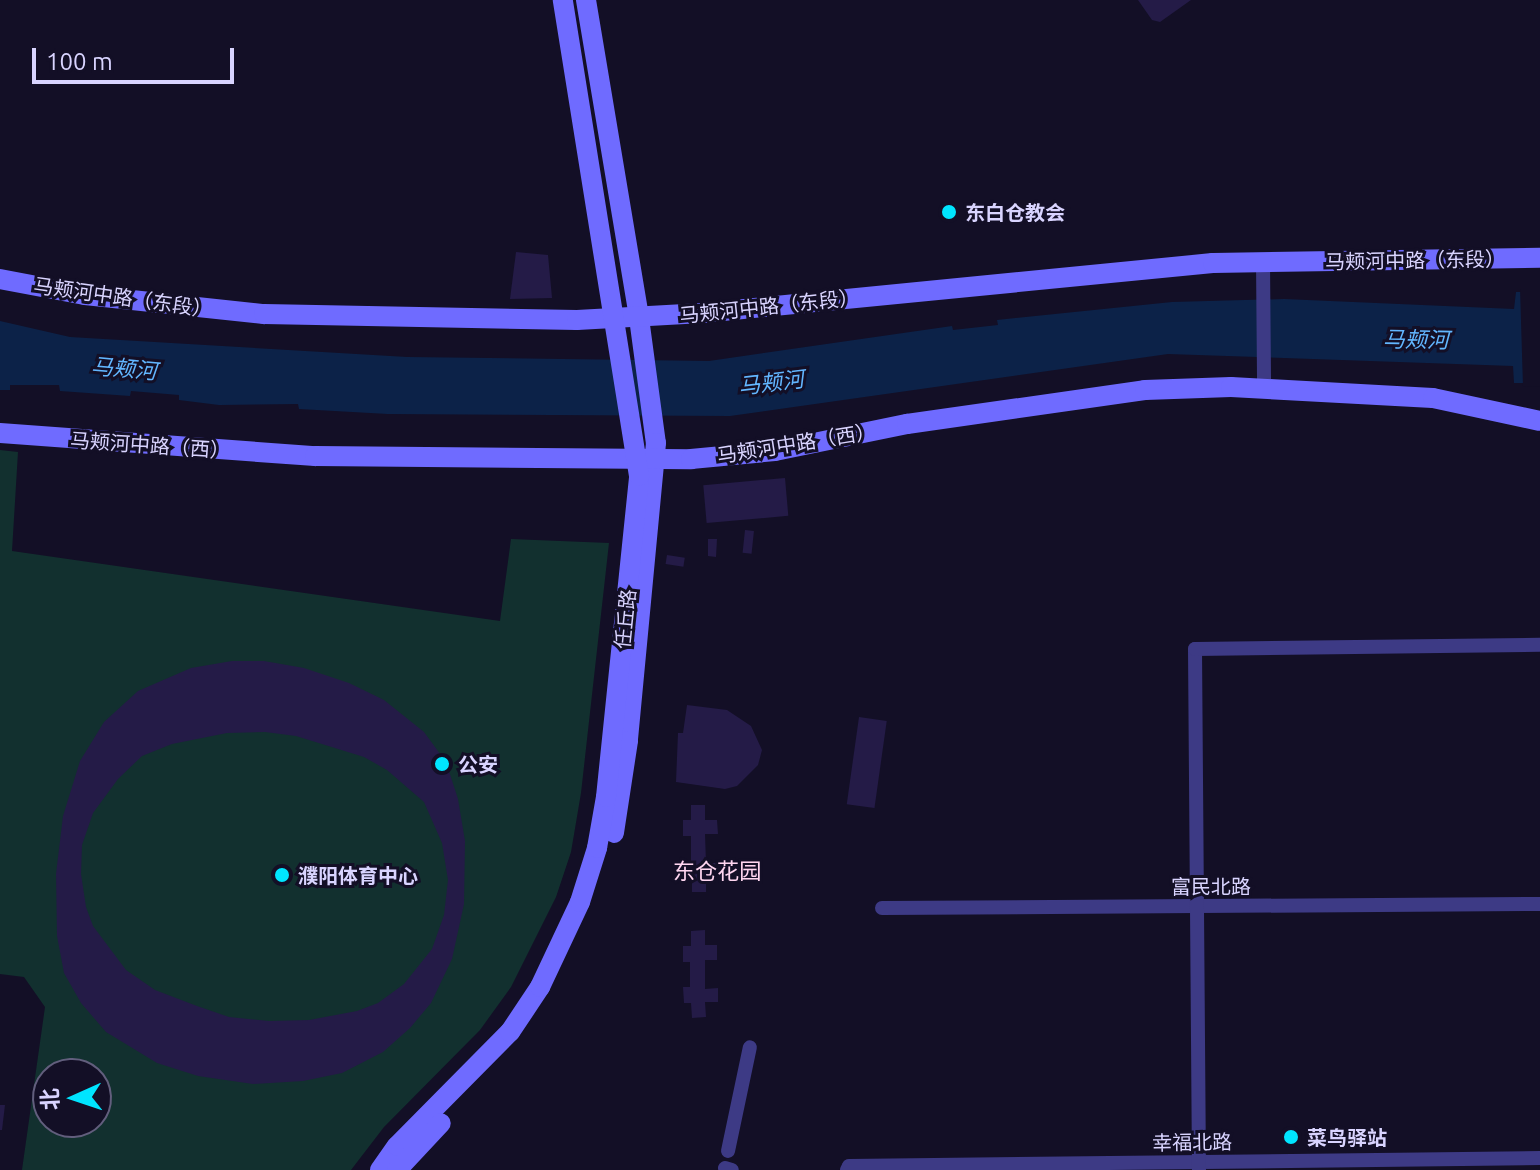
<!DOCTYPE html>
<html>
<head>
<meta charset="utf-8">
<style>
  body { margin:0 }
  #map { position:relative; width:1540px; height:1170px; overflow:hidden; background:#130f26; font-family:Ubuntu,"Noto Sans SC",sans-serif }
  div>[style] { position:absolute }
  .green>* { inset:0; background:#12302f }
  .water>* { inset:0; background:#0c2248 }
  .pier>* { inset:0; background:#130f26 }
  .building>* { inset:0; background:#241b47; transform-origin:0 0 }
  .street>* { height:14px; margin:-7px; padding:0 7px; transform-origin:7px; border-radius:7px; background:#3d3a85 }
  .secondary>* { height:20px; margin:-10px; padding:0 10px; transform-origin:10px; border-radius:10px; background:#6f6bff }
  .dots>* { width:22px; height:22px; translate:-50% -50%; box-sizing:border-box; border:4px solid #130f26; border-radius:50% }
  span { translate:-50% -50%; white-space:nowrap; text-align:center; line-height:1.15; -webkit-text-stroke:6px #130f26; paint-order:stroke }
  .poi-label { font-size:20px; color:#d9d4ff; font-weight:700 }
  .left { translate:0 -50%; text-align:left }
  .street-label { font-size:20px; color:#d9d4ff }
  .water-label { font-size:22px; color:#62b6ff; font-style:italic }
  .neighbourhood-label { font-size:22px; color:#ffd6f0 }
  .north { position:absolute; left:32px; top:1058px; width:80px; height:80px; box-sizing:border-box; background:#130f26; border:2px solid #625e7d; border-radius:50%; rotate:267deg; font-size:22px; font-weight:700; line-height:32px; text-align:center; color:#d9d4ff }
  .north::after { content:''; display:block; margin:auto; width:28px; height:36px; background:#00e5ff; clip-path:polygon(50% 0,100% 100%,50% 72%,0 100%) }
  .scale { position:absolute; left:32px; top:48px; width:202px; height:36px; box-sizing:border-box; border:4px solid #d9d4ff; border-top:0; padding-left:10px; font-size:24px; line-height:28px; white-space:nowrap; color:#d9d4ff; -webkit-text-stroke:6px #130f26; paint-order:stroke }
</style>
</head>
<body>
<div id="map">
  <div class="green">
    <i style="clip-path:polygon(evenodd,0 450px,18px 452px,12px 551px,500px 621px,511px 539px,609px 543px,581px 793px,571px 852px,556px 897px,511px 987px,480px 1030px,384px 1127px,351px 1170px,22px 1170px,45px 1007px,24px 977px,0 974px,0 450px,48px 1074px,96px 1074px,96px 1122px,48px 1122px,48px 1074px)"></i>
  </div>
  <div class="water">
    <i style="clip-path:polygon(1516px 292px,1540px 292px,1540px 383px,1514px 383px,1513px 366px,1168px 354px,730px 416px,388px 414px,299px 409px,298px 404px,219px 405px,179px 400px,179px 395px,131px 391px,130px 396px,60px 391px,59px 385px,10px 385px,10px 390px,0 390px,0 321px,70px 337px,407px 357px,709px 361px,952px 326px,953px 330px,998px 325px,997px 320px,1172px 302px,1284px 299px,1514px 309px)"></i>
  </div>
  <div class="pier">
    <i style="clip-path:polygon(1520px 288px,1540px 288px,1540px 386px,1523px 387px)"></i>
  </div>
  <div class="building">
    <i style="clip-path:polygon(1138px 0,1191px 0,1160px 22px,1152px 20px)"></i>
    <i style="clip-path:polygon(516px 252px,548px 255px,552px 298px,510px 299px)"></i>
    <i style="left:785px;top:478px;width:38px;height:82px;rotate:85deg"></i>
    <i style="left:745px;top:530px;width:9px;height:23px;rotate:6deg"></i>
    <i style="clip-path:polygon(708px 539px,717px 539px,716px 557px,708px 556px)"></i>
    <i style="left:667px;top:555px;width:18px;height:9px;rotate:9deg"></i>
    <i style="clip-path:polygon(evenodd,232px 661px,264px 661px,304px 668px,349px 683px,384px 700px,424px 732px,446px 762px,458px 799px,465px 841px,464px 904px,452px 959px,431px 1003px,410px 1028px,383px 1052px,342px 1073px,303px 1081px,253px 1084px,198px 1076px,157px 1063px,106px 1032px,81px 1003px,64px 973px,57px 936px,56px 874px,63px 816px,80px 761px,104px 722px,138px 691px,191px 668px,232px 661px,265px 732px,296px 736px,364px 757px,387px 770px,424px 802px,442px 843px,448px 880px,444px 915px,432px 949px,404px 984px,378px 1003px,357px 1011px,309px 1020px,269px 1021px,229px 1017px,197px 1006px,155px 990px,126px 970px,93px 926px,86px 907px,81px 874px,82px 845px,93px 813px,118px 779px,142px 756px,172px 744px,227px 733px,265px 732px)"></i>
    <i style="clip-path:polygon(687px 705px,727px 710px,751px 726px,762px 750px,758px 765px,737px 786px,725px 789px,676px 782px,678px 733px,683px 733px)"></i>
    <i style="left:859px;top:717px;width:28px;height:88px;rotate:8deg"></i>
    <i style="clip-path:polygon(691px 805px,705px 805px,705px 820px,717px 820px,718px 834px,705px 834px,706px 863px,718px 863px,718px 877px,706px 877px,706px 892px,692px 892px,692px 878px,684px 878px,684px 862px,691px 862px,691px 836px,683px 836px,683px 820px,691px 820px)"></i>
    <i style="clip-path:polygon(705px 930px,705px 945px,717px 945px,717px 960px,705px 960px,705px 989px,718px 988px,718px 1002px,705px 1002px,706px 1017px,692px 1018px,691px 1003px,684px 1003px,683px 987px,690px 987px,690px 962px,683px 962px,683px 946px,691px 946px,691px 931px)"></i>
    <i style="clip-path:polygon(0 1105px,5px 1105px,2px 1130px,0 1130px)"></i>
  </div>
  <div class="street">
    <i style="left:1263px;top:262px;width:126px;rotate:89.5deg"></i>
    <i style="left:882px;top:908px;width:658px;rotate:-0.35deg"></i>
    <i style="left:728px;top:1151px;width:106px;rotate:-78.1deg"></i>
    <i style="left:725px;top:1168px;width:7px;rotate:16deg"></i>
    <i style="left:847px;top:1170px;width:4px;rotate:-63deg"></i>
    <i style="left:849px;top:1166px;width:691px;rotate:-0.66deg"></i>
    <i style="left:1199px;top:1170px;width:521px;rotate:-90.44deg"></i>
    <i style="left:1195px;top:649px;width:345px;rotate:-0.7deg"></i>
  </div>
  <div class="secondary">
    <i style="left:586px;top:0;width:322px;rotate:80.5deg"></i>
    <i style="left:639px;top:318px;width:126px;rotate:82.3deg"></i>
    <i style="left:656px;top:443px;width:299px;rotate:95.4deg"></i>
    <i style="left:628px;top:741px;width:93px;rotate:98.7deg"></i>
    <i style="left:0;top:279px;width:86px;rotate:10.7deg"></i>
    <i style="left:85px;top:295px;width:180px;rotate:6.1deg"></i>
    <i style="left:264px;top:314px;width:313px;rotate:1.1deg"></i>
    <i style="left:577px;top:320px;width:126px;rotate:-3.2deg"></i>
    <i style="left:703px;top:313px;width:512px;rotate:-5.6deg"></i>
    <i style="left:1213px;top:263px;width:327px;rotate:-0.9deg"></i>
    <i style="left:0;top:433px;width:316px;rotate:4.2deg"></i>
    <i style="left:315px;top:456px;width:376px;rotate:0.5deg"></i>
    <i style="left:691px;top:459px;width:84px;rotate:-5.4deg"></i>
    <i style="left:775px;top:451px;width:135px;rotate:-11.6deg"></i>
    <i style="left:907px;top:424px;width:240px;rotate:-8.1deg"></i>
    <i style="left:1145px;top:390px;width:86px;rotate:-2deg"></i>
    <i style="left:1231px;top:387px;width:202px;rotate:3.1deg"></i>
    <i style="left:1433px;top:398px;width:109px;rotate:12.1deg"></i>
    <i style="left:380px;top:1170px;width:29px;rotate:-55deg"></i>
    <i style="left:397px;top:1146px;width:161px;rotate:-45.3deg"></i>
    <i style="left:510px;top:1032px;width:54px;rotate:-56.3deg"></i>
    <i style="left:540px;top:987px;width:94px;rotate:-64.8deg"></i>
    <i style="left:580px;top:902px;width:57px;rotate:-72.5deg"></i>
    <i style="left:597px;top:848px;width:52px;rotate:-80deg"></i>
    <i style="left:606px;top:797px;width:323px;rotate:-84.1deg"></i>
    <i style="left:639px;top:476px;width:482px;rotate:-99.1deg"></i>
    <i style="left:397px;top:1170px;width:64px;rotate:-46.9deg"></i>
  </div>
  <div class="dots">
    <i style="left:949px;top:212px;background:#00e5ff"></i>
    <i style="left:442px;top:764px;background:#00e5ff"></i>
    <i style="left:282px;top:875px;background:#00e5ff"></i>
    <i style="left:1291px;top:1137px;background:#00e5ff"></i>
  </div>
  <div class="poi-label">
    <span class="left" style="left:965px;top:212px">东白仓教会</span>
    <span class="left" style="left:458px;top:764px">公安</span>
    <span class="left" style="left:298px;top:875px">濮阳体育中心</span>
    <span class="left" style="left:1307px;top:1137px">菜鸟驿站</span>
  </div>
  <div class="street-label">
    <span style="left:1415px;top:260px;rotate:-1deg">马颊河中路（东段）</span>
    <span style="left:123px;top:297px;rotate:8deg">马颊河中路（东段）</span>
    <span style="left:769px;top:306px;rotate:-6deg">马颊河中路（东段）</span>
    <span style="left:796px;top:443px;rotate:-9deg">马颊河中路（西）</span>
    <span style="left:150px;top:445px;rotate:4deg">马颊河中路（西）</span>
    <span style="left:625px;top:619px;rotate:-84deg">任丘路</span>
    <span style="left:1211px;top:886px">富民北路</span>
    <span style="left:1192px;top:1142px;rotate:-1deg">幸福北路</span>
  </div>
  <div class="water-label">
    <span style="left:1416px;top:339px;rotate:1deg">马颊河</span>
    <span style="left:124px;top:368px;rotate:5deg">马颊河</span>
    <span style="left:771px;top:382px;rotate:-7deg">马颊河</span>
  </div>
  <div class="neighbourhood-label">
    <span style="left:717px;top:871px">东仓花园</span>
  </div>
  <div class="north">北</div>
  <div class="scale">100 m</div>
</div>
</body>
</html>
